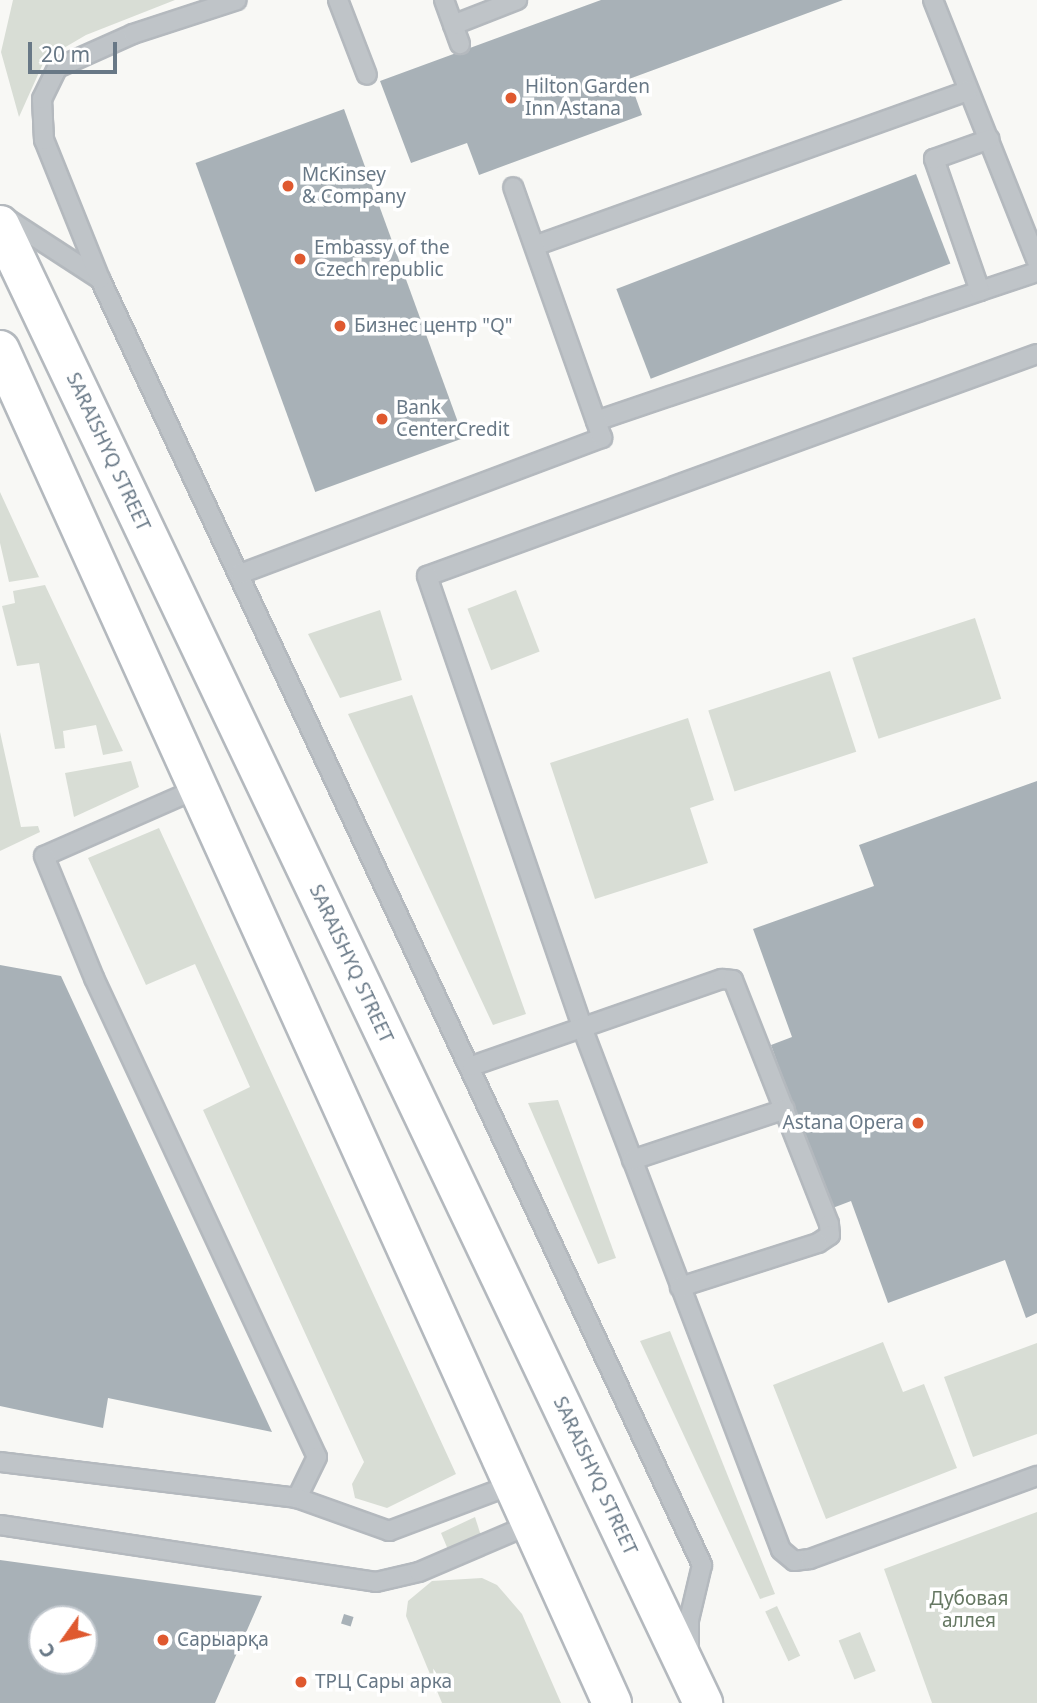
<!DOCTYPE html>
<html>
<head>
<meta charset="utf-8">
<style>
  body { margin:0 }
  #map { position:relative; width:1037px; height:1703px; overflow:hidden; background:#f8f8f5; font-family:"Noto Sans",sans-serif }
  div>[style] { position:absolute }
  .green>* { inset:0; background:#d8ddd5; transform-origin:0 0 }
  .building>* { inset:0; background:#a8b1b7; transform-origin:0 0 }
  .roads { filter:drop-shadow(2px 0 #b4b9be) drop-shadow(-2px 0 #b4b9be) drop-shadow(0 2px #b4b9be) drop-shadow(0 -2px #b4b9be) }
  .service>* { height:18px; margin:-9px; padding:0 9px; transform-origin:9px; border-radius:9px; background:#bfc4c8 }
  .secondary>* { height:38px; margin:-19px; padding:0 19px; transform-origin:19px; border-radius:19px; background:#fff }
  .dots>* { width:19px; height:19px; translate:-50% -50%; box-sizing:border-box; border:4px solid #fff; border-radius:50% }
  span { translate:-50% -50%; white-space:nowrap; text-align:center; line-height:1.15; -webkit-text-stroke:7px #fff; paint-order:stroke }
  .poi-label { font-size:19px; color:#687886 }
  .left { translate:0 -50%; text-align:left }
  .right { translate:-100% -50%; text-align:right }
  .street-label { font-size:19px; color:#687886 }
  .park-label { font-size:19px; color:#667863 }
  .north { position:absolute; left:28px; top:1605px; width:70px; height:70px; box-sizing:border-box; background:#fff; border:2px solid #c3c9cf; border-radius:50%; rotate:236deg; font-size:19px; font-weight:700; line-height:28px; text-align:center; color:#687886 }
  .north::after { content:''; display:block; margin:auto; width:24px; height:32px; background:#df592f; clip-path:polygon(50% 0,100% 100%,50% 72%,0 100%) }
  .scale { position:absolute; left:28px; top:42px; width:89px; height:32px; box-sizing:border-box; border:4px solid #687886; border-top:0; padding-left:9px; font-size:21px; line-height:24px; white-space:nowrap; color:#687886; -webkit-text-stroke:5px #fff; paint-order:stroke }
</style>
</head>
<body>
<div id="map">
  <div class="green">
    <i style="clip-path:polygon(13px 0,175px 0,86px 35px,45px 59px,19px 117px,1px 52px)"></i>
    <i style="clip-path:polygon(0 492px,39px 577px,40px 577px,9px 582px,0 543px)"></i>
    <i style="clip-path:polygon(45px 585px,123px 751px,103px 755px,96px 725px,63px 731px,65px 748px,55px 749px,39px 663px,17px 666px,2px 606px,15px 603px,13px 591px)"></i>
    <i style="left:516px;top:590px;width:66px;height:52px;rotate:69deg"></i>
    <i style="clip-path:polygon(380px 610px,402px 680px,340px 698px,308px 634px)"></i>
    <i style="left:975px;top:618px;width:85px;height:129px;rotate:72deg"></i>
    <i style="left:830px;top:671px;width:85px;height:128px;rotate:72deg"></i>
    <i style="clip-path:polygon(412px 695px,526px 1014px,493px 1025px,348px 714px)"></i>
    <i style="clip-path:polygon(688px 718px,714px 800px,690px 808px,708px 863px,595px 899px,550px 763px)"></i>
    <i style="clip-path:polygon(0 732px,21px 827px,38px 826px,40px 832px,0 851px)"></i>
    <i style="clip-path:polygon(131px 761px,139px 787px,74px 817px,65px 773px)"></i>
    <i style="clip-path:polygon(159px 828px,456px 1474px,387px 1508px,355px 1498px,352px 1484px,364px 1462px,203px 1110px,250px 1087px,195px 964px,146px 985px,88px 858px)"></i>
    <i style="clip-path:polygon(558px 1100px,616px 1258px,598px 1264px,528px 1103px)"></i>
    <i style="clip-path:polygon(670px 1331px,775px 1594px,760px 1599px,640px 1341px)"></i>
    <i style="clip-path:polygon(883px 1342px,903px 1392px,924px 1384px,957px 1468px,826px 1519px,773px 1385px)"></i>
    <i style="clip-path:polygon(1037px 1343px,1037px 1434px,973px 1457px,944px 1377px)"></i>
    <i style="clip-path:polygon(1037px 1512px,1037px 1703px,932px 1703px,884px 1569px)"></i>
    <i style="clip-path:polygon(475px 1517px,482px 1539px,449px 1552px,441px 1533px)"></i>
    <i style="clip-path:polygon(482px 1578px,497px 1585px,522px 1614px,561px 1703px,442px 1703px,406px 1616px,408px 1601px,432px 1581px)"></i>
    <i style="left:777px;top:1606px;width:55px;height:13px;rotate:65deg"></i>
    <i style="left:860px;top:1632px;width:42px;height:23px;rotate:68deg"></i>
  </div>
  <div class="building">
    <i style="clip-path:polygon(601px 0,843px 0,629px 79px,642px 115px,479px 175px,467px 143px,411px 163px,380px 81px)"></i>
    <i style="left:344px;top:109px;width:350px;height:158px;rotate:70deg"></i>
    <i style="left:916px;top:174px;width:96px;height:321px;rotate:69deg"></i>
    <i style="clip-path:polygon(1037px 781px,1037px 1313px,1026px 1318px,1005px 1260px,888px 1303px,851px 1201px,830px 1209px,771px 1045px,792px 1037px,753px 929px,874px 886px,859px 845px)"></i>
    <i style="clip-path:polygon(0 965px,61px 976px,272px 1432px,108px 1398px,103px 1428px,0 1406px)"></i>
    <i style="clip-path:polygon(evenodd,0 1560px,262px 1596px,215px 1703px,0 1703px,0 1560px,42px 1619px,84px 1619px,84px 1661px,42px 1661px,42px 1619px)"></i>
    <i style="left:344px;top:1614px;width:10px;height:10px;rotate:17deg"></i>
  </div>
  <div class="roads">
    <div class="service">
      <i style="left:338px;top:0;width:80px;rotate:68.9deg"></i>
      <i style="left:444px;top:0;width:47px;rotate:70deg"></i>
      <i style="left:933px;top:0;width:281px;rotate:68.3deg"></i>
      <i style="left:453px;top:25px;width:69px;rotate:-21.3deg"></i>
      <i style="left:3px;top:216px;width:116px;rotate:33deg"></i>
      <i style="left:100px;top:279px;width:1420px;rotate:64.91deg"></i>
      <i style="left:702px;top:1565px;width:57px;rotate:103.3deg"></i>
      <i style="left:689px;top:1620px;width:31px;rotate:90deg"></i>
      <i style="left:537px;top:245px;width:457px;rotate:-19.7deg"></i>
      <i style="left:100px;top:279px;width:150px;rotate:-111.9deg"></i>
      <i style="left:44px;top:140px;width:41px;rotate:-92.8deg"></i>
      <i style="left:42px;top:99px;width:34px;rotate:-64deg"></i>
      <i style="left:57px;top:68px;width:83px;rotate:-24.1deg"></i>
      <i style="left:133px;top:34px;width:109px;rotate:-18.1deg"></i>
      <i style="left:980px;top:291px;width:60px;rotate:-18.4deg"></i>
      <i style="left:1037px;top:354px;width:649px;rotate:160deg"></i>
      <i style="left:427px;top:576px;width:480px;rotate:71deg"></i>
      <i style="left:583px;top:1030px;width:556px;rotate:69.15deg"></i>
      <i style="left:781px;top:1550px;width:17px;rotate:40deg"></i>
      <i style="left:794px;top:1561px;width:16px;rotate:-7deg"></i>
      <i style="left:810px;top:1559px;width:242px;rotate:-20.1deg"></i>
      <i style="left:596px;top:421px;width:405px;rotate:-18.7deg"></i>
      <i style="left:980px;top:291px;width:140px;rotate:-109.2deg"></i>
      <i style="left:934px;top:159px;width:59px;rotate:-19.7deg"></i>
      <i style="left:240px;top:574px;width:387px;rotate:-20.6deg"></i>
      <i style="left:602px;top:438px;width:266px;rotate:-109.5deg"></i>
      <i style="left:199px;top:788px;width:169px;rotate:156.3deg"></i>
      <i style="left:44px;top:856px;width:132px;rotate:67.7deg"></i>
      <i style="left:94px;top:978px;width:528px;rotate:65.04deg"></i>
      <i style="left:317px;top:1457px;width:46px;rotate:116deg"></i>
      <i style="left:472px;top:1066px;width:265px;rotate:-19.2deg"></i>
      <i style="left:722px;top:979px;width:11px;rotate:5deg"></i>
      <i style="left:733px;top:980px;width:262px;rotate:68.5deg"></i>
      <i style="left:829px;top:1224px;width:11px;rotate:85deg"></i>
      <i style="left:830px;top:1235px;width:14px;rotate:146deg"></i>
      <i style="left:818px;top:1243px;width:145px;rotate:162.3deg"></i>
      <i style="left:632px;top:1160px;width:161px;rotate:-18.4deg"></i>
      <i style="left:0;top:1462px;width:299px;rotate:6.9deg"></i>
      <i style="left:297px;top:1498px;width:98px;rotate:19.7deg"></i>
      <i style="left:389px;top:1531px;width:134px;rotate:-20.6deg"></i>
      <i style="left:0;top:1525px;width:380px;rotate:8.6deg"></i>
      <i style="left:376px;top:1582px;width:44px;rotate:-13.1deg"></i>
      <i style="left:419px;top:1572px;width:122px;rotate:-23.2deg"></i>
    </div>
    <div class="secondary">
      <i style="left:0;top:225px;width:1637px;rotate:64.56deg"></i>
      <i style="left:0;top:350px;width:1485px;rotate:65.66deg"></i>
    </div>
  </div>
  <div class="dots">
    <i style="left:511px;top:98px;background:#df592f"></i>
    <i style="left:288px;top:186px;background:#df592f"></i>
    <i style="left:300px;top:259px;background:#df592f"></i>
    <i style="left:340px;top:326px;background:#df592f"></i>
    <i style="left:382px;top:419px;background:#df592f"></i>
    <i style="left:918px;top:1123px;background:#df592f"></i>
    <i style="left:163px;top:1640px;background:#df592f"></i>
    <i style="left:301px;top:1682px;background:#df592f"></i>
  </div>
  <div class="poi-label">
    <span class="left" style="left:525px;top:98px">Hilton Garden<br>Inn Astana</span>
    <span class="left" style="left:302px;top:186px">McKinsey<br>&amp; Company</span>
    <span class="left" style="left:314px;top:259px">Embassy of the<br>Czech republic</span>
    <span class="left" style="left:354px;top:326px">Бизнес центр "Q"</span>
    <span class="left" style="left:396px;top:419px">Bank<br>CenterCredit</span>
    <span class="right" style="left:904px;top:1123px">Astana Opera</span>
    <span class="left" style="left:177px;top:1640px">Сарыарқа</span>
    <span class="left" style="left:315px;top:1682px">ТРЦ Сары арка</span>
  </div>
  <div class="street-label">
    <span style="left:108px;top:452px;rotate:65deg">SARAISHYQ STREET</span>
    <span style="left:351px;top:964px;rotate:65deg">SARAISHYQ STREET</span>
    <span style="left:595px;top:1476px;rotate:65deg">SARAISHYQ STREET</span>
  </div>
  <div class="park-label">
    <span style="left:969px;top:1610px">Дубовая<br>аллея</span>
  </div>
  <div class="north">С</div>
  <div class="scale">20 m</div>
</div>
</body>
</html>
